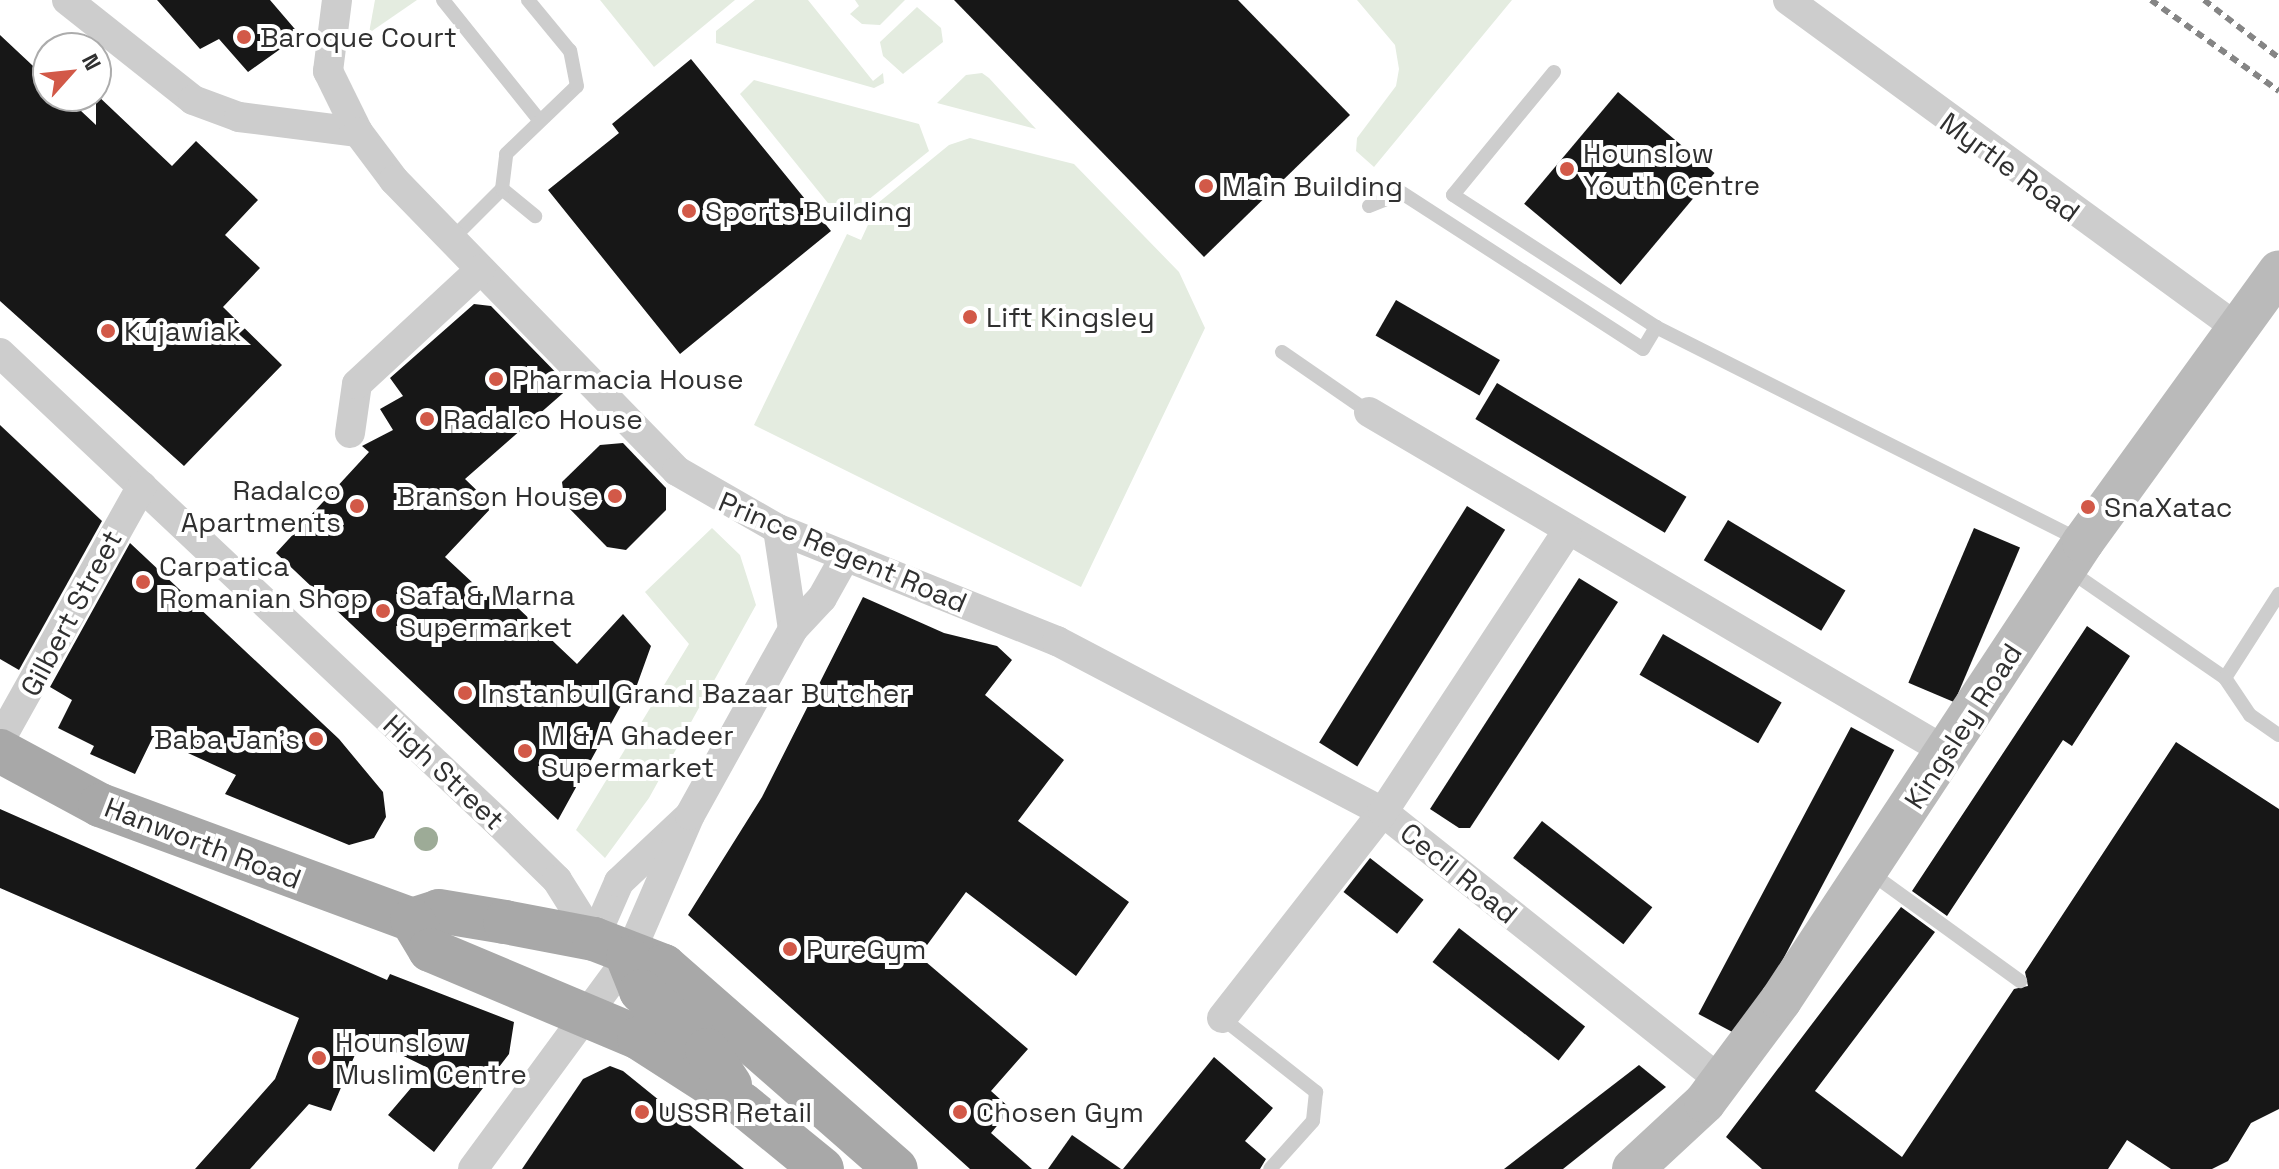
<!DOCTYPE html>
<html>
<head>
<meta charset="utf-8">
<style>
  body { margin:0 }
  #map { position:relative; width:2279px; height:1169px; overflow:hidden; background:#fff; font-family:"Space Grotesk",sans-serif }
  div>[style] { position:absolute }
  .green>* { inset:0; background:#e4ece0 }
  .building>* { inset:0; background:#171717; transform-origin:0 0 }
  .lane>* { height:14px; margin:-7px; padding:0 7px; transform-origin:7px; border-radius:7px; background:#cdcdcd }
  .street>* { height:30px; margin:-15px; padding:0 15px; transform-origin:15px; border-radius:15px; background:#cdcdcd }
  .secondary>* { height:42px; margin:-21px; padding:0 21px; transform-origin:21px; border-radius:21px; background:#bababa }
  .primary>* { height:44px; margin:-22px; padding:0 22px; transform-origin:22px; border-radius:22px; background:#a8a8a8 }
  .rail>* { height:6px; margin-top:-3px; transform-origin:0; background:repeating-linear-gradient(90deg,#858585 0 8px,transparent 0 14px) }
  .trees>* { width:24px; height:24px; margin:-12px; border-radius:50%; background:#9dab97 }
  .dots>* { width:22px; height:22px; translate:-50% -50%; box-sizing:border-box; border:4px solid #fff; border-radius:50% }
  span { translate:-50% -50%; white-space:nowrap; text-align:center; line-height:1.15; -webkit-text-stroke:8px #fff; paint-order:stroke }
  .poi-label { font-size:28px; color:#303030 }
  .left { translate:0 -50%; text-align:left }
  .right { translate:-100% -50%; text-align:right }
  .street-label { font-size:28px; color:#303030 }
  .north { position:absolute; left:32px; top:32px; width:80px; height:80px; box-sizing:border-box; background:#fff; border:2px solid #acacac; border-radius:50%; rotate:63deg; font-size:22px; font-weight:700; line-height:32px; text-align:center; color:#303030 }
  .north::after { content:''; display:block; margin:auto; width:28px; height:36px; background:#d25948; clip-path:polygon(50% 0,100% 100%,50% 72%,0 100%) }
</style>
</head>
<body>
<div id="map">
  <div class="green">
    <i style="clip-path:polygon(375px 0,417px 0,369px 33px)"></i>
    <i style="clip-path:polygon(600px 0,735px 0,654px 67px)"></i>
    <i style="clip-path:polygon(755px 0,808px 0,873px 81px,883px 73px,884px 83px,874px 88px,716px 43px,716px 31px)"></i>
    <i style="clip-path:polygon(855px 0,905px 0,880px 25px,862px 24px,850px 14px,859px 6px)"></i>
    <i style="clip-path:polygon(1357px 0,1512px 0,1374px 167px,1356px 151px,1357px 138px,1396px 86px,1399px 69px,1395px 45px)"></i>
    <i style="clip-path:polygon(917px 7px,941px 28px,943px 42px,903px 74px,883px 56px,880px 42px)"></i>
    <i style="clip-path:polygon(982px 73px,989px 78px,1036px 129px,937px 103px,966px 75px)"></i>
    <i style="clip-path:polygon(754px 80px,919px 124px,929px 151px,848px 216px,836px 213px,740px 94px)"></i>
    <i style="clip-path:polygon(970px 138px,1074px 164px,1179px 272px,1205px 328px,1081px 587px,754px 425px,847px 234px,861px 240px,878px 203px,949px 145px)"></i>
    <i style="clip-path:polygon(712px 528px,740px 555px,756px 605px,649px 798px,605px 858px,576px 830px,689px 644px,645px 592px)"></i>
  </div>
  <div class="building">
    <i style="clip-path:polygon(157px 0,270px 0,300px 35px,248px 72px,219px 39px,200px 49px)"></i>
    <i style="clip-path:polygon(954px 0,1238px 0,1350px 115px,1204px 257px)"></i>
    <i style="clip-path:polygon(0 35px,48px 80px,48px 96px,65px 96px,96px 125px,96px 94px,172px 166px,196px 141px,258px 200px,225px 235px,260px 268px,223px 307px,282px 365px,184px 466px,0 301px)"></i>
    <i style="clip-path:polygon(691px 59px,831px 231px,680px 354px,548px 190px,619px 133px,612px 124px)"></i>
    <i style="left:1618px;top:92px;width:126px;height:146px;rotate:40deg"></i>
    <i style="left:1396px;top:300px;width:120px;height:41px;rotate:30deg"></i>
    <i style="clip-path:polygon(474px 304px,491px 306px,570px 387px,465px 479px,493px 506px,445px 557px,488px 597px,497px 588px,577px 664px,623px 614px,651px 646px,633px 696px,629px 691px,558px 820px,276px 553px,369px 452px,362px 446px,393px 430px,380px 409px,403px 396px,390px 378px)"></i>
    <i style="left:1497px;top:383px;width:221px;height:42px;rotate:31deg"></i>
    <i style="clip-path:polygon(0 425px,102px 521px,19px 670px,0 659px)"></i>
    <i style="clip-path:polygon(623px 443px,666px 488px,666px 510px,626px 550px,607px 547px,565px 504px,562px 482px,600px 445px)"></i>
    <i style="left:1467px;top:506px;width:45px;height:279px;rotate:32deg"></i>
    <i style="left:1728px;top:520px;width:137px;height:47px;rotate:31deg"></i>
    <i style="left:1974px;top:528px;width:50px;height:168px;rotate:23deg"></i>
    <i style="clip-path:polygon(130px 543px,339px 739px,383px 792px,386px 817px,374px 838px,349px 845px,225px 794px,236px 775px,153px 737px,135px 774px,90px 754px,94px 746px,58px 728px,72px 700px,50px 687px)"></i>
    <i style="clip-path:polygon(1579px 578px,1618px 602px,1470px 828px,1459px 828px,1430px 809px)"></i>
    <i style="clip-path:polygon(863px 597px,944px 633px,997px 646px,1012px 660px,985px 695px,1064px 760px,1018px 821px,1129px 902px,1076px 976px,966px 892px,919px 956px,1028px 1049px,991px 1091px,1011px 1109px,991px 1133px,1032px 1169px,970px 1169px,688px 915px,762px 797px)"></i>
    <i style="clip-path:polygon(2087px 626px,2130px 656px,2072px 746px,2063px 740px,1947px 916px,1912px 891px)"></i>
    <i style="left:1663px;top:634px;width:137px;height:47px;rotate:30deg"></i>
    <i style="left:1851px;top:727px;width:49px;height:325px;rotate:28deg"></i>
    <i style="clip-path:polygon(2176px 742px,2279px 809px,2279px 1109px,2251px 1123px,2228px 1161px,2212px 1169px,2171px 1169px,2127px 1140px,2108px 1169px,1762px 1169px,1726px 1137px,1901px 907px,1935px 932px,1815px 1091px,1902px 1157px,2014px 989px,2028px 986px,2025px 972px)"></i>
    <i style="clip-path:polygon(0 809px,387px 980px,390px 974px,514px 1022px,509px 1054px,434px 1152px,388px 1115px,428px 1068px,363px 1036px,331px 1111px,309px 1104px,250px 1169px,195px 1169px,275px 1079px,299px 1018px,0 888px)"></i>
    <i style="left:1542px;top:821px;width:140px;height:47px;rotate:38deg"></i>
    <i style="left:1370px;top:858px;width:68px;height:43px;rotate:38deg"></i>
    <i style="left:1459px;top:928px;width:160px;height:43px;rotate:38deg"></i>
    <i style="clip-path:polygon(1214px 1057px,1273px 1108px,1245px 1141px,1266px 1159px,1260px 1169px,1123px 1169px)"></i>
    <i style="clip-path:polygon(1639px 1065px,1666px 1087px,1563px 1169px,1504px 1169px)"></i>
    <i style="clip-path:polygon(610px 1066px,623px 1071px,744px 1169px,522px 1169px,583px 1079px)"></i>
    <i style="clip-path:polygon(1072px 1135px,1121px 1169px,1048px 1169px)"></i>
  </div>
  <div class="lane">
    <i style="left:443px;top:0;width:154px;rotate:51.3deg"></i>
    <i style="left:1554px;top:72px;width:159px;rotate:129.4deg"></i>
    <i style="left:1453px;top:195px;width:242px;rotate:33deg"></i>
    <i style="left:1656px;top:327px;width:474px;rotate:26.7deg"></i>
    <i style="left:502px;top:189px;width:43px;rotate:39.3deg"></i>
    <i style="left:1369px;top:206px;width:35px;rotate:-22deg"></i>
    <i style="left:1402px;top:193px;width:287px;rotate:32.9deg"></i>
    <i style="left:1643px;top:349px;width:26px;rotate:-59deg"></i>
    <i style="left:452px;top:239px;width:71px;rotate:-45deg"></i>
    <i style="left:502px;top:189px;width:35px;rotate:-83deg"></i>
    <i style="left:506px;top:154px;width:98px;rotate:-43.8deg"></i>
    <i style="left:577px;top:86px;width:36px;rotate:-101deg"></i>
    <i style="left:570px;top:51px;width:66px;rotate:-129.5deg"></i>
    <i style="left:1282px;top:352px;width:106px;rotate:34.6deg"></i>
    <i style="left:2070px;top:571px;width:188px;rotate:34.6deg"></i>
    <i style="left:2225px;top:678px;width:45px;rotate:56deg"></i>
    <i style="left:2250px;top:715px;width:35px;rotate:35deg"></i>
    <i style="left:2225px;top:678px;width:100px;rotate:-57.3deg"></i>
    <i style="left:1868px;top:871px;width:188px;rotate:35.9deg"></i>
    <i style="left:1222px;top:1018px;width:120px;rotate:38.2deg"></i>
    <i style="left:1316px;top:1092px;width:29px;rotate:96deg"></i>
    <i style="left:1313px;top:1121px;width:64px;rotate:131.9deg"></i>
  </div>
  <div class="street">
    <i style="left:67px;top:0;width:161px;rotate:38.4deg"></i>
    <i style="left:193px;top:100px;width:49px;rotate:20.3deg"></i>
    <i style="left:239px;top:117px;width:120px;rotate:7.2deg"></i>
    <i style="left:337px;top:0;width:72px;rotate:97.2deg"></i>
    <i style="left:328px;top:71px;width:68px;rotate:63.8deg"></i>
    <i style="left:358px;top:132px;width:60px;rotate:53.1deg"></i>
    <i style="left:394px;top:180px;width:406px;rotate:45.8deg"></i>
    <i style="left:677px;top:471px;width:116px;rotate:29.9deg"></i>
    <i style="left:778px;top:529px;width:301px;rotate:21.9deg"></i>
    <i style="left:1057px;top:641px;width:368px;rotate:27.7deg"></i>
    <i style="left:1383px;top:812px;width:432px;rotate:38.5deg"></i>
    <i style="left:1788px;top:0;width:556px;rotate:36.15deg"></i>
    <i style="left:0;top:353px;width:687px;rotate:43.29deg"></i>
    <i style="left:500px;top:824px;width:80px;rotate:44.5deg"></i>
    <i style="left:557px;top:880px;width:70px;rotate:57.9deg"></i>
    <i style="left:1369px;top:412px;width:671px;rotate:30.47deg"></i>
    <i style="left:350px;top:433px;width:49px;rotate:-81.9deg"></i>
    <i style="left:357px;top:384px;width:168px;rotate:-42.8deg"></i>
    <i style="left:778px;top:529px;width:101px;rotate:81.5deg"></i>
    <i style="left:0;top:740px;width:291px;rotate:-60.8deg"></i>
    <i style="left:594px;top:939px;width:62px;rotate:-66.3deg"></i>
    <i style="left:619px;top:882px;width:92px;rotate:-43.2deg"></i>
    <i style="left:1222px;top:1018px;width:261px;rotate:-52deg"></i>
    <i style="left:1383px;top:812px;width:334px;rotate:-56.7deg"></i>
    <i style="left:473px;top:1169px;width:262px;rotate:-53.7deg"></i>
    <i style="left:628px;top:958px;width:156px;rotate:-66.6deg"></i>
    <i style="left:690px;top:815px;width:213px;rotate:-61deg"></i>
    <i style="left:793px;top:629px;width:42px;rotate:-46.9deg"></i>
    <i style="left:822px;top:598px;width:47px;rotate:-60.7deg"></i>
  </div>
  <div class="secondary">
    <i style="left:1633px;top:1169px;width:98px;rotate:-42.9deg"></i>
    <i style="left:1705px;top:1102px;width:127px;rotate:-53.3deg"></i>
    <i style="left:1781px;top:1000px;width:549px;rotate:-56.6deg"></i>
    <i style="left:2083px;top:542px;width:334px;rotate:-54.1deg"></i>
  </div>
  <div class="primary">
    <i style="left:0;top:751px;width:114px;rotate:28.4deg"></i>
    <i style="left:100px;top:805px;width:333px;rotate:20.2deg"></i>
    <i style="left:412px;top:920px;width:28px;rotate:-18deg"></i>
    <i style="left:439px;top:911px;width:67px;rotate:9.5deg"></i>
    <i style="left:505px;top:922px;width:91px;rotate:10.8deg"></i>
    <i style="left:594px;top:939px;width:75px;rotate:21.1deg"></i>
    <i style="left:664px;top:966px;width:308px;rotate:41.2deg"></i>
    <i style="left:412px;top:920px;width:35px;rotate:59deg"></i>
    <i style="left:430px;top:950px;width:227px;rotate:22.8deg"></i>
    <i style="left:639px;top:1038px;width:122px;rotate:32.7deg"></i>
    <i style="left:742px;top:1104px;width:103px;rotate:39.1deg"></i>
    <i style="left:628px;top:958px;width:35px;rotate:68deg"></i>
    <i style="left:641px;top:991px;width:89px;rotate:41.8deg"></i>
    <i style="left:707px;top:1050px;width:42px;rotate:56.7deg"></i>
  </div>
  <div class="rail">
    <i style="left:2151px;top:0;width:157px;rotate:35.4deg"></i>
    <i style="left:2204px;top:0;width:95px;rotate:37.7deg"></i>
  </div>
  <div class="trees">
    <i style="left:426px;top:839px"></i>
  </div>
  <div class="dots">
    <i style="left:244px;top:37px;background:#d25948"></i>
    <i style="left:1567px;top:169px;background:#d25948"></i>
    <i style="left:1206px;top:186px;background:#d25948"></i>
    <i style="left:689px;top:211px;background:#d25948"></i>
    <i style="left:970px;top:317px;background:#d25948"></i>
    <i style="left:108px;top:331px;background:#d25948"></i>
    <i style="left:496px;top:379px;background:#d25948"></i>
    <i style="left:427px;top:419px;background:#d25948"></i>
    <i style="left:615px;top:496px;background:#d25948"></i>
    <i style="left:357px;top:506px;background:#d25948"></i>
    <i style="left:2088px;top:507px;background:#d25948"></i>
    <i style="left:143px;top:582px;background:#d25948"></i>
    <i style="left:383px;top:611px;background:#d25948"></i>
    <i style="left:465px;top:693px;background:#d25948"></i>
    <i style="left:316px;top:739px;background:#d25948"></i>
    <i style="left:525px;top:751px;background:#d25948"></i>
    <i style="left:790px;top:949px;background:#d25948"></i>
    <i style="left:319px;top:1058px;background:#d25948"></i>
    <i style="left:642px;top:1112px;background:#d25948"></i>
    <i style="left:960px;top:1112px;background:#d25948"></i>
  </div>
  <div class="poi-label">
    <span class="left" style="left:260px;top:37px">Baroque Court</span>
    <span class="left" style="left:1583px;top:169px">Hounslow<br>Youth Centre</span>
    <span class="left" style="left:1222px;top:186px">Main Building</span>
    <span class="left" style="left:705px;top:211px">Sports Building</span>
    <span class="left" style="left:986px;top:317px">Lift Kingsley</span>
    <span class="left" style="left:124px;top:331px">Kujawiak</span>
    <span class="left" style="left:512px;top:379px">Pharmacia House</span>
    <span class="left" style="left:443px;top:419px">Radalco House</span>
    <span class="right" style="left:341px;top:506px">Radalco<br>Apartments</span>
    <span class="right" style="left:599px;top:496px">Branson House</span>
    <span class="left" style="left:2104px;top:507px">SnaXatac</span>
    <span class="left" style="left:159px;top:582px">Carpatica<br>Romanian Shop</span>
    <span class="left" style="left:399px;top:611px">Safa &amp; Marna<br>Supermarket</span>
    <span class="left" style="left:481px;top:693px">Instanbul Grand Bazaar Butcher</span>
    <span class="left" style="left:541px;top:751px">M &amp; A Ghadeer<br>Supermarket</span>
    <span class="right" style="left:300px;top:739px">Baba Jan's</span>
    <span class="left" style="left:806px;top:949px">PureGym</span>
    <span class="left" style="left:335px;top:1058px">Hounslow<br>Muslim Centre</span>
    <span class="left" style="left:658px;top:1112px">USSR Retail</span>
    <span class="left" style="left:976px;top:1112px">Chosen Gym</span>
  </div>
  <div class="street-label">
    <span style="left:2010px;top:167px;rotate:36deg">Myrtle Road</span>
    <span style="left:843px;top:552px;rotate:23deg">Prince Regent Road</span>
    <span style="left:71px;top:613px;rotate:-62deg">Gilbert Street</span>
    <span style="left:1963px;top:726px;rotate:-57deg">Kingsley Road</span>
    <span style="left:444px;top:772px;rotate:43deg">High Street</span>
    <span style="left:203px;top:843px;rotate:21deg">Hanworth Road</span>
    <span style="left:1459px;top:873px;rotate:39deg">Cecil Road</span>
  </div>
  <div class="north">N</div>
</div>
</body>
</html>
